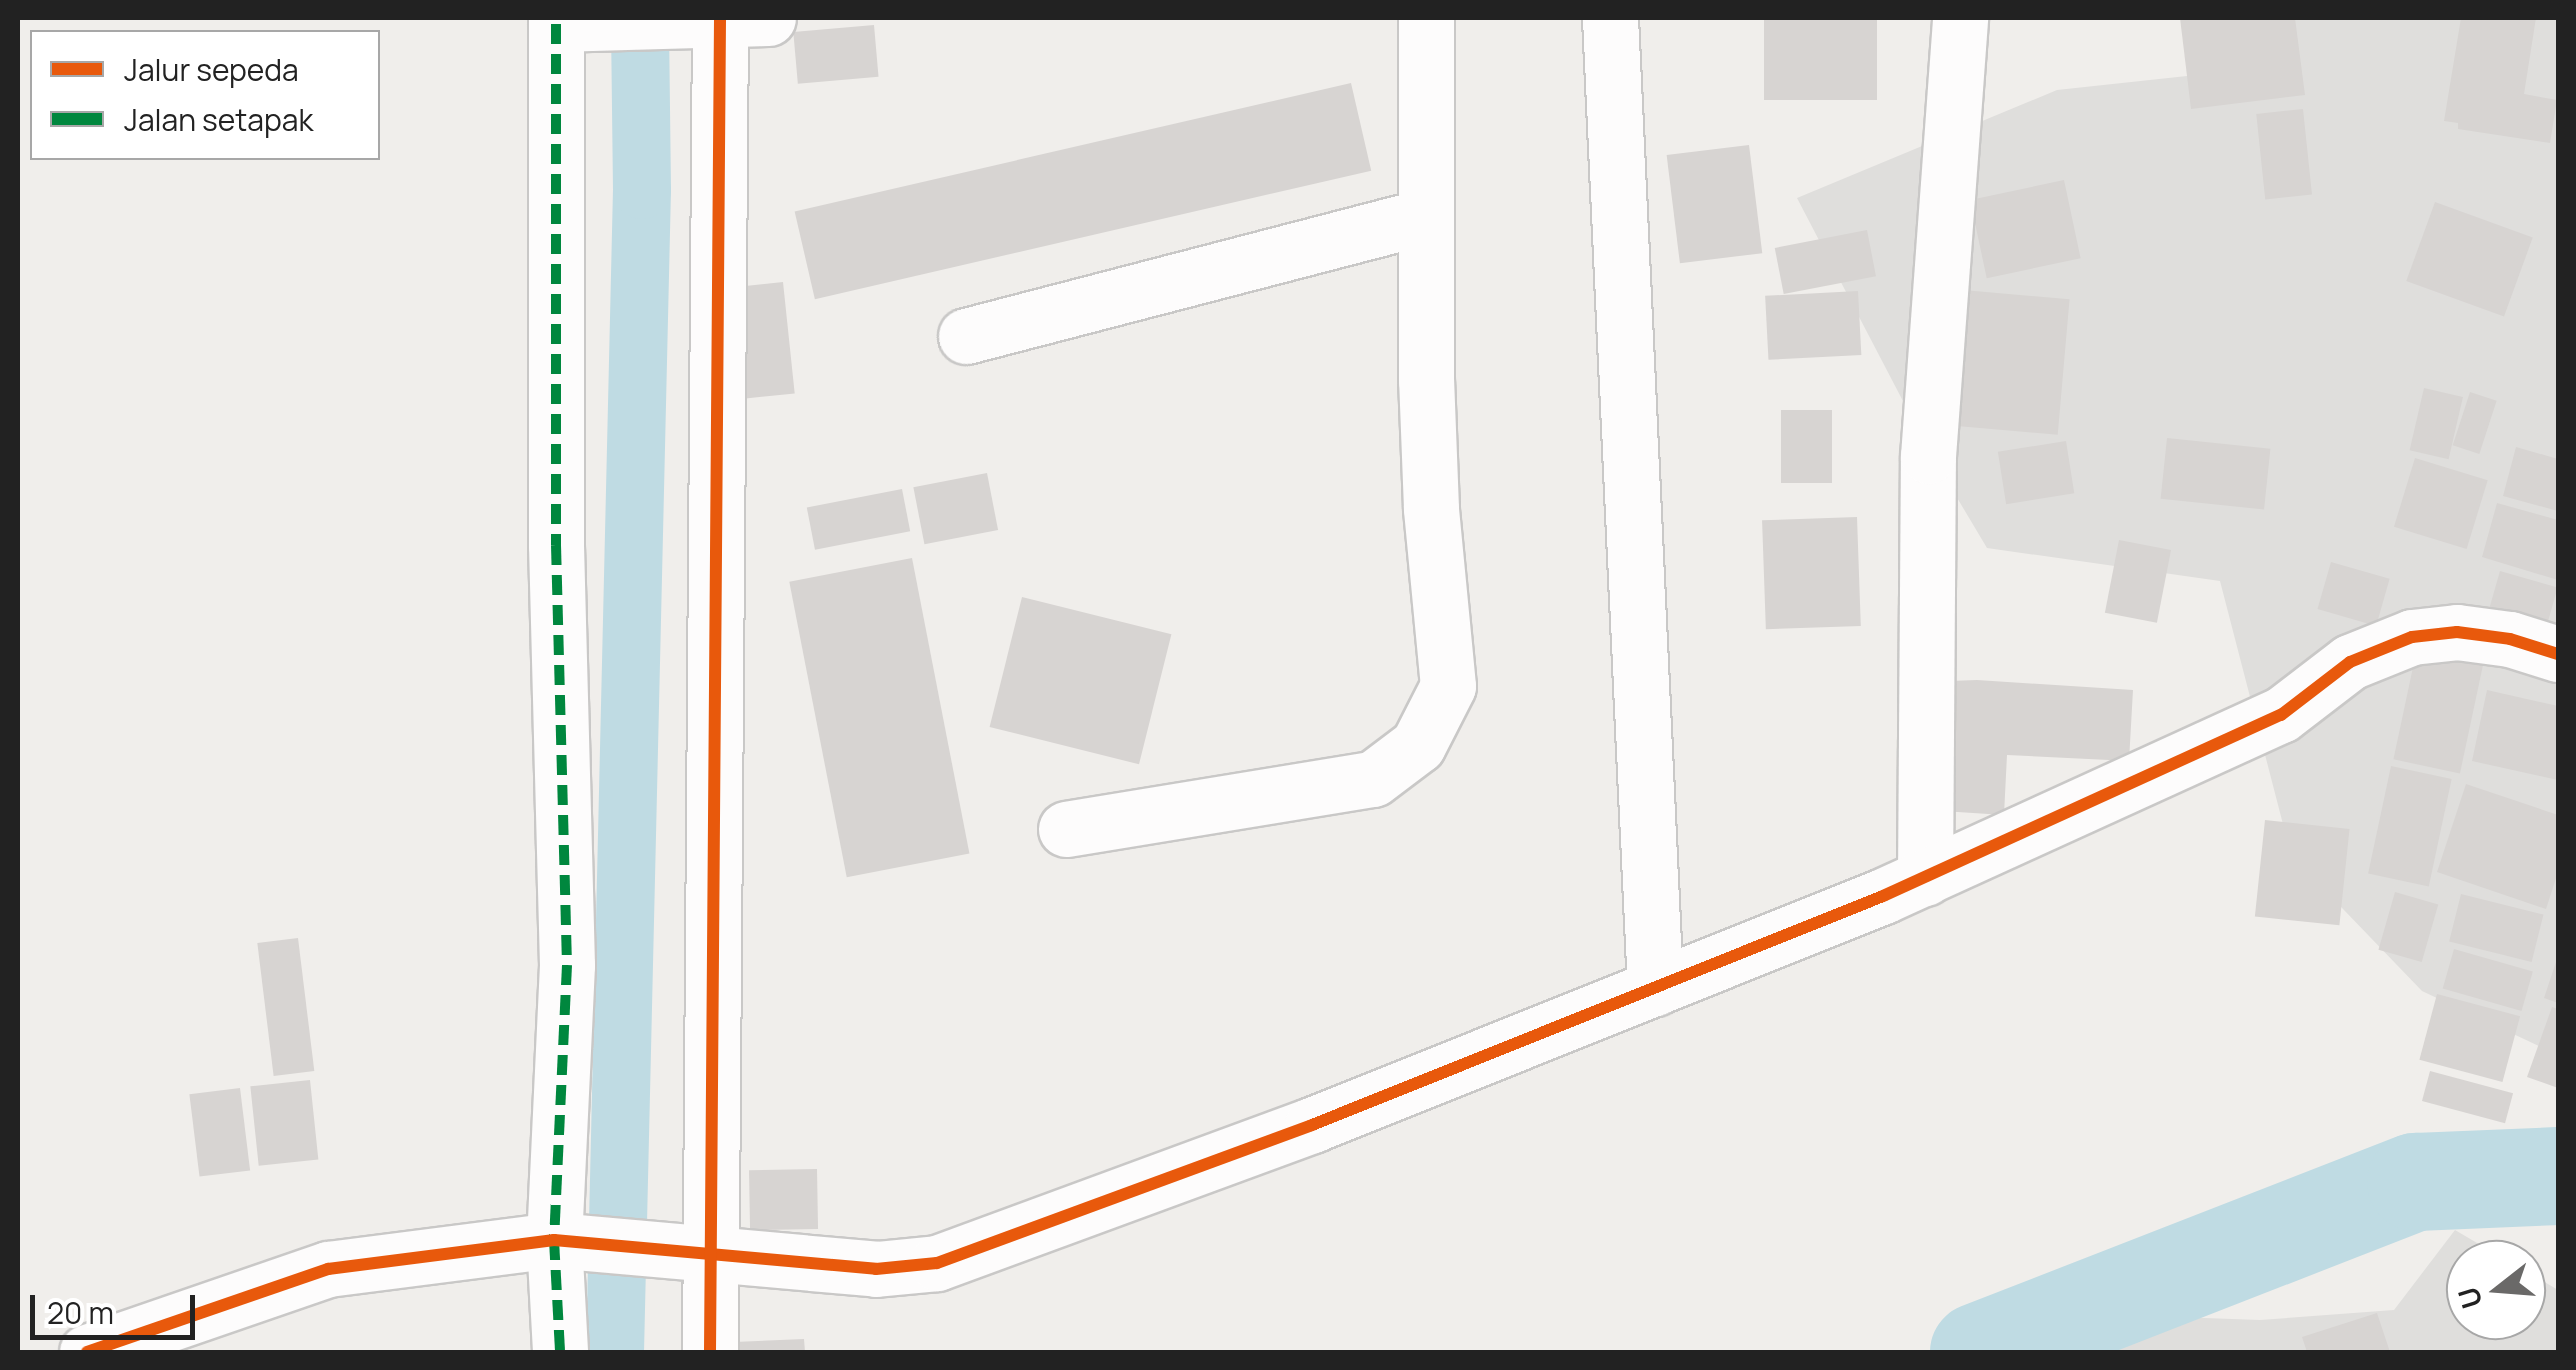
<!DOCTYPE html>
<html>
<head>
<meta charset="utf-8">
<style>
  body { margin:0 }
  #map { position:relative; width:2576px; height:1370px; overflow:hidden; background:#f0eeeb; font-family:Manrope,sans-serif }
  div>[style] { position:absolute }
  .residential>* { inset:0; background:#dfdedc }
  .canal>* { height:58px; margin:-29px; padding:0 29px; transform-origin:29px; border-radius:29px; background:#bfdbe3 }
  .river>* { height:98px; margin:-49px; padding:0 49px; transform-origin:49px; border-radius:49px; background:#bfdbe3 }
  .building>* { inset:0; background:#d7d4d2; transform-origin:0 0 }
  .roads { filter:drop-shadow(2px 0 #c9c8c7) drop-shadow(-2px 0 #c9c8c7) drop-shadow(0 2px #c9c8c7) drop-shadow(0 -2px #c9c8c7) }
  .minor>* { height:55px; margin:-27.5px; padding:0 27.5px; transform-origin:27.5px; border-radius:27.5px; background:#fdfcfc }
  .quiet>* { height:10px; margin-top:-5px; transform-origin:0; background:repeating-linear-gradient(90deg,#00873e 0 20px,transparent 0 30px) }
  .cycleway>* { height:12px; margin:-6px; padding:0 6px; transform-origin:6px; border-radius:6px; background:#e8590c }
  span { translate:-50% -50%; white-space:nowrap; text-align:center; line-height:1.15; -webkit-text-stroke:8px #fff; paint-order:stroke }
  .frame { position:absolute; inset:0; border:20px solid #222; pointer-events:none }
  .legend { position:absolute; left:30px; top:30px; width:350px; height:130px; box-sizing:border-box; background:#fff; border:2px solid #a7a7a7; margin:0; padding:12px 18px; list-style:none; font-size:30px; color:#222 }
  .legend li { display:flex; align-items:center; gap:20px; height:50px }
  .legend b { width:50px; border:2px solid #a7a7a7 }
  .north { position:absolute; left:2446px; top:1240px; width:100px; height:100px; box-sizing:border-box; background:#fff; border:2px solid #a7a7a7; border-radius:50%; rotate:253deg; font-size:28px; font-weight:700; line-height:40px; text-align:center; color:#222 }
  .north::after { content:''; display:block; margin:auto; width:35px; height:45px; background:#6a6968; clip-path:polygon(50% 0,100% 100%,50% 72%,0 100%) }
  .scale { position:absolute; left:30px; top:1295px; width:165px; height:45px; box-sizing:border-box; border:5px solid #222; border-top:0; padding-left:12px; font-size:30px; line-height:35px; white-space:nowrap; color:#222; -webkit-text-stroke:8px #fff; paint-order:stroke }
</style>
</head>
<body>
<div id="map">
  <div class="residential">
    <i style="clip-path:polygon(2196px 18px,2558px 18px,2558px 1055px,2422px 991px,2291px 855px,2220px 581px,1987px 548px,1928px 449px,1797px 198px,2057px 90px,2224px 72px)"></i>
    <i style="clip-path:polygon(2455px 1230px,2506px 1260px,2466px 1260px,2466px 1320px,2526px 1320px,2526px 1271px,2558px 1290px,2558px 1352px,2030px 1352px,2066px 1313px,2260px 1320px,2394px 1310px)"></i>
  </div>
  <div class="canal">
    <i style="left:615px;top:1352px;width:1162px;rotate:-88.67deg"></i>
    <i style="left:642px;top:190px;width:172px;rotate:-90.7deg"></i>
  </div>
  <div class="river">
    <i style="left:1979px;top:1352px;width:469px;rotate:-21.3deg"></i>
    <i style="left:2416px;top:1182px;width:142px;rotate:-2.4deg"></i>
  </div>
  <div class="building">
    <i style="left:1764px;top:18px;width:113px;height:82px"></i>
    <i style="clip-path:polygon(2180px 18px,2295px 18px,2305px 95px,2191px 109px)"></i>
    <i style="clip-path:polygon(2461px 18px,2536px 18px,2524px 94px,2557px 100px,2550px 143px,2458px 129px,2458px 123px,2444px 121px)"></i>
    <i style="left:874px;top:25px;width:52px;height:81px;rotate:85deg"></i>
    <i style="left:1351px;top:83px;width:90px;height:571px;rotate:77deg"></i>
    <i style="left:2303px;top:109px;width:86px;height:47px;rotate:84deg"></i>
    <i style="left:1749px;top:145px;width:109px;height:83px;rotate:83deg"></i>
    <i style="left:2064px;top:180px;width:80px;height:96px;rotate:78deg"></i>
    <i style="left:2435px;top:202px;width:104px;height:84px;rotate:20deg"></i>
    <i style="left:1867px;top:230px;width:47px;height:94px;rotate:79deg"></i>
    <i style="left:783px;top:282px;width:112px;height:54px;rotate:84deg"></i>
    <i style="left:1952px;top:289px;width:118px;height:136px;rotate:5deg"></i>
    <i style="left:1858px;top:291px;width:64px;height:93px;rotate:87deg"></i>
    <i style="left:2424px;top:388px;width:40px;height:64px;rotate:13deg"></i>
    <i style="left:2470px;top:392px;width:28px;height:56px;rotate:18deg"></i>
    <i style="left:1781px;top:410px;width:51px;height:73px"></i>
    <i style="left:2167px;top:438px;width:104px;height:61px;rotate:6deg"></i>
    <i style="left:2066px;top:441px;width:53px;height:69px;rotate:81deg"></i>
    <i style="clip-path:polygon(2516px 447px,2558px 459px,2558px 511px,2503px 496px)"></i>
    <i style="left:2415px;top:458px;width:76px;height:72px;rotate:17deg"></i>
    <i style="left:987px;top:473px;width:58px;height:75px;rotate:79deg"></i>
    <i style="left:902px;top:489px;width:43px;height:97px;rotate:79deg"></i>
    <i style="clip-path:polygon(2497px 503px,2558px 520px,2558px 580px,2482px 557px)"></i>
    <i style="left:1857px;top:517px;width:109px;height:95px;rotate:88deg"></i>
    <i style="left:2119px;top:540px;width:53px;height:74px;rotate:11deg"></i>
    <i style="left:912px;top:558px;width:301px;height:125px;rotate:79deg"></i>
    <i style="left:2331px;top:562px;width:61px;height:49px;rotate:16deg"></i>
    <i style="left:2500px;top:571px;width:60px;height:54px;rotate:16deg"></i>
    <i style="left:1022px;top:597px;width:154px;height:134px;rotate:14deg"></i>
    <i style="left:2419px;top:639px;width:68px;height:123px;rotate:12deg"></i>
    <i style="clip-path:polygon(1977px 680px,2133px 690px,2129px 761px,2007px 755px,2004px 815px,1942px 811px,1949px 681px)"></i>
    <i style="clip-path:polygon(2487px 690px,2558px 706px,2558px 780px,2472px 761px)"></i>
    <i style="left:2391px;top:766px;width:62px;height:110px;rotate:12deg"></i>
    <i style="clip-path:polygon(2466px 784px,2558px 815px,2558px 872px,2546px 909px,2437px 872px)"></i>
    <i style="left:2265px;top:820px;width:85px;height:97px;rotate:6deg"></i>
    <i style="left:2395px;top:892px;width:45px;height:60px;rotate:16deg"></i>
    <i style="left:2461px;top:894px;width:85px;height:49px;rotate:14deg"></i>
    <i style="left:298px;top:938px;width:134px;height:41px;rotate:83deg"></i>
    <i style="left:2454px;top:949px;width:82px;height:41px;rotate:16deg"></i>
    <i style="clip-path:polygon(2558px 956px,2558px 1003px,2544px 998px)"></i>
    <i style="left:2437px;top:994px;width:86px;height:68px;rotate:15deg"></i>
    <i style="clip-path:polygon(2552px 1007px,2558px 1009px,2558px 1088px,2527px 1077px)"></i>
    <i style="left:2430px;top:1071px;width:86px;height:31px;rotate:15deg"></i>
    <i style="left:310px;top:1080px;width:80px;height:60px;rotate:84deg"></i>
    <i style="left:240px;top:1088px;width:83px;height:51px;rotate:83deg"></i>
    <i style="left:817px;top:1169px;width:60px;height:68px;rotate:89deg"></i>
    <i style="clip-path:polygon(2377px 1313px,2390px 1352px,2307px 1352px,2302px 1337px)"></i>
    <i style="clip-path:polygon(804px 1339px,805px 1352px,735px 1352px,734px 1342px)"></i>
  </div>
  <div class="roads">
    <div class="minor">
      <i style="left:556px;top:18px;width:6px;rotate:90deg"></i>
      <i style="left:556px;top:24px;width:212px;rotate:-1.6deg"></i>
      <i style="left:1610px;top:18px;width:971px;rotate:87.34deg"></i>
      <i style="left:556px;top:24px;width:521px;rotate:90deg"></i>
      <i style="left:556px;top:545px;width:420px;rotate:88.5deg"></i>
      <i style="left:567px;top:965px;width:275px;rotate:92.7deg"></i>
      <i style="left:554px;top:1240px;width:112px;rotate:86.9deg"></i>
      <i style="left:966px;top:336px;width:472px;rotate:-14.6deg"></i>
      <i style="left:1066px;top:829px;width:311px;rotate:-9.3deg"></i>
      <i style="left:1373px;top:779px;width:56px;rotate:-37.1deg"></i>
      <i style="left:1418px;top:745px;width:66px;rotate:-63deg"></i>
      <i style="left:1448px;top:686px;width:179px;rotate:-95.5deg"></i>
      <i style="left:1431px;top:508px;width:128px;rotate:-92.2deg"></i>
      <i style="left:1426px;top:380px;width:362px;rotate:-90deg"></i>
      <i style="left:1925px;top:878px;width:422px;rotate:-89.6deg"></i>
      <i style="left:1928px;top:456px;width:439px;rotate:-85.8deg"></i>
      <i style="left:87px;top:1352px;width:255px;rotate:-19deg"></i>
      <i style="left:328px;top:1269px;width:228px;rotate:-7.3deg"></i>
      <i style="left:554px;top:1240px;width:323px;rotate:5.1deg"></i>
      <i style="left:876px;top:1269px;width:61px;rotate:-5.6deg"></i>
      <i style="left:937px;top:1263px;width:400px;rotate:-20.2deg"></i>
      <i style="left:1312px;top:1125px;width:615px;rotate:-21.85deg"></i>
      <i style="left:1883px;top:896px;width:437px;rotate:-24.5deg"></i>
      <i style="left:2281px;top:715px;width:87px;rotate:-37.5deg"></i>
      <i style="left:2350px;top:662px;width:67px;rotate:-22deg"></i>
      <i style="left:2412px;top:637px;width:45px;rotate:-6.3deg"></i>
      <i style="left:2457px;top:632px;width:53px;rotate:7.5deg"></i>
      <i style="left:2510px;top:639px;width:50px;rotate:17.4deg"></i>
      <i style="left:710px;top:1352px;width:1334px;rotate:-89.57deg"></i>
    </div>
  </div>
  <div class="quiet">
    <i style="left:556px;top:24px;width:521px;rotate:90deg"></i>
    <i style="left:556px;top:545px;width:420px;rotate:88.5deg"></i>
    <i style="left:567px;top:965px;width:275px;rotate:92.7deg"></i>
    <i style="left:554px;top:1240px;width:112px;rotate:86.9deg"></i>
  </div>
  <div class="cycleway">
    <i style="left:87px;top:1352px;width:255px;rotate:-19deg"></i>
    <i style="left:328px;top:1269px;width:228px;rotate:-7.3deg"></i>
    <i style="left:554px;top:1240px;width:323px;rotate:5.1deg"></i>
    <i style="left:876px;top:1269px;width:61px;rotate:-5.6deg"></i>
    <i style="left:937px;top:1263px;width:400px;rotate:-20.2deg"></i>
    <i style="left:1312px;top:1125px;width:615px;rotate:-21.85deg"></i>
    <i style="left:1883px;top:896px;width:437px;rotate:-24.5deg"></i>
    <i style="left:2281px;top:715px;width:87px;rotate:-37.5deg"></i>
    <i style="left:2350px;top:662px;width:67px;rotate:-22deg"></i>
    <i style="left:2412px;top:637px;width:45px;rotate:-6.3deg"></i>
    <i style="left:2457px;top:632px;width:53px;rotate:7.5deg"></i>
    <i style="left:2510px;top:639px;width:50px;rotate:17.4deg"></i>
    <i style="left:710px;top:1352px;width:1334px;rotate:-89.57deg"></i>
  </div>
  <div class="frame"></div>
  <ul class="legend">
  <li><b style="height:12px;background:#e8590c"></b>Jalur sepeda</li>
  <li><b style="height:12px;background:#00873e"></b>Jalan setapak</li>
  </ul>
  <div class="north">U</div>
  <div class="scale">20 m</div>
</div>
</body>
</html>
